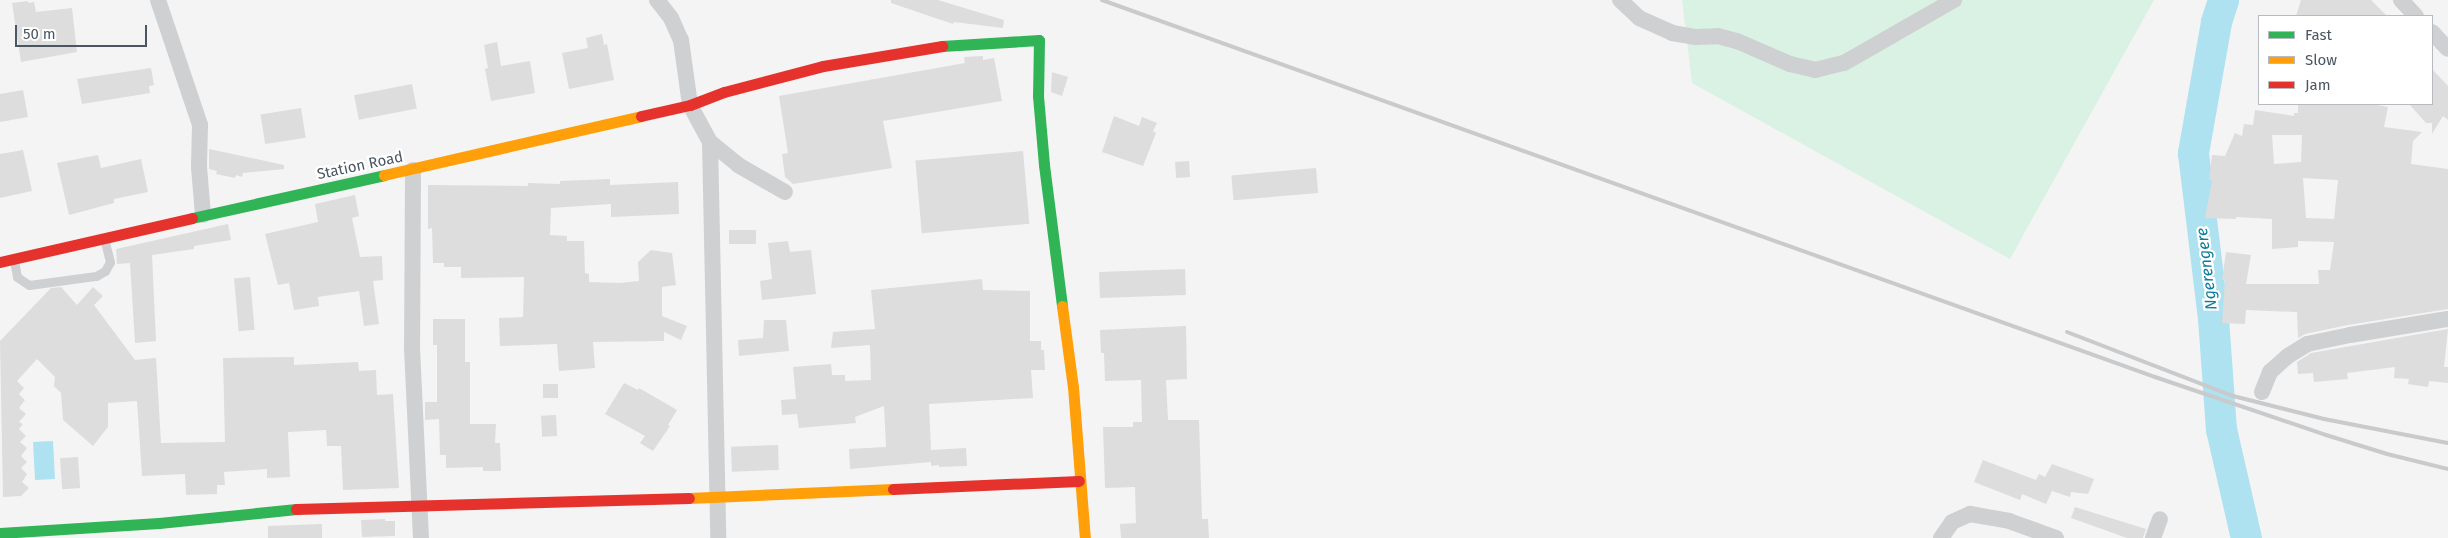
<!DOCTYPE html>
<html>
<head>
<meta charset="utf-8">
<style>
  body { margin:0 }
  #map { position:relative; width:2448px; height:538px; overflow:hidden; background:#f4f4f4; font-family:"Fira Sans",sans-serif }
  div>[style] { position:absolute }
  .green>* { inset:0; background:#d9f2e3 }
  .water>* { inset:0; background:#aee2f0; transform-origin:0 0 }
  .river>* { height:31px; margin:-15.5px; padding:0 15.5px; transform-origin:15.5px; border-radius:15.5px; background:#aee2f0 }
  .building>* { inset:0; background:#ddddde; transform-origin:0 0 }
  .lane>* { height:9px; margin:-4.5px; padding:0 4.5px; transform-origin:4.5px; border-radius:4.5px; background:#ced0d2 }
  .street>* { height:16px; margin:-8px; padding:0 8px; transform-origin:8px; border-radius:8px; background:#ced0d2 }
  .fast>* { height:11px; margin:-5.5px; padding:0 5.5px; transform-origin:5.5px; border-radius:5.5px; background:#30b455 }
  .slow>* { height:11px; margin:-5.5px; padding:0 5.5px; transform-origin:5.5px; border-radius:5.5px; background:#ff9f0a }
  .jam>* { height:11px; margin:-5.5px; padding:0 5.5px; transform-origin:5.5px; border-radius:5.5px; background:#e5322d }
  .rail>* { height:4px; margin:-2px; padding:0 2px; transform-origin:2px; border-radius:2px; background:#c9cacc }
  span { translate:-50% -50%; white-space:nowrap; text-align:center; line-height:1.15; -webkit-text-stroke:4.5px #fff; paint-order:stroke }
  .street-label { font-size:15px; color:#4a5661 }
  .water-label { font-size:16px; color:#0c7c9b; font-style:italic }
  .legend { position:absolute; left:2258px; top:15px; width:175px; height:90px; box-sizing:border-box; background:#fff; border:1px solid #b7bbc0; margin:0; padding:6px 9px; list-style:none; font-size:15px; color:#4a5661 }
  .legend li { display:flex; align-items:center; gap:10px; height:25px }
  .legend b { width:25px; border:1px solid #b7bbc0 }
  .scale { position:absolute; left:15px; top:25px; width:132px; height:22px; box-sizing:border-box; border:2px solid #4a5661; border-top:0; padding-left:6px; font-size:15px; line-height:18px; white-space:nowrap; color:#4a5661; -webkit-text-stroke:4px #fff; paint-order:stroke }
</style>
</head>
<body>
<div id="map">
  <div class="green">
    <i style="clip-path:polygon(1682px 0,2154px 0,2010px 259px,1692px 83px)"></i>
  </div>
  <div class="water">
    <i style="left:53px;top:441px;width:38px;height:20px;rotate:87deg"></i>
  </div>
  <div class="river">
    <i style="left:2223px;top:0;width:23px;rotate:108deg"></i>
    <i style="left:2216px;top:22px;width:133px;rotate:100deg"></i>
    <i style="left:2193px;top:153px;width:166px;rotate:83.1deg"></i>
    <i style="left:2213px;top:318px;width:111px;rotate:85.9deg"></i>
    <i style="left:2221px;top:429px;width:112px;rotate:77.1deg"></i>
  </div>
  <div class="building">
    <i style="clip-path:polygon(891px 0,938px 0,1004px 20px,1003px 28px,954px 22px,953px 24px,891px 3px)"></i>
    <i style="clip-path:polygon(2301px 0,2371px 0,2387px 16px,2296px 16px)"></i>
    <i style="clip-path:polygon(28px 1px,28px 3px,34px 2px,36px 12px,72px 8px,77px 52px,21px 62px,12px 3px)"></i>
    <i style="clip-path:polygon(602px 34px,604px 45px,607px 44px,614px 80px,569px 89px,562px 53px,588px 48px,586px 38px)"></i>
    <i style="clip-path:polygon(497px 42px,501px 66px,530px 61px,535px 93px,491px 101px,485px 69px,488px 68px,484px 45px)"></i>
    <i style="clip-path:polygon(983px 56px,983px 60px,994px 58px,1002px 101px,883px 121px,892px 168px,793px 184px,785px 177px,782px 154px,788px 153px,779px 96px,965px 63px,964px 57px)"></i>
    <i style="clip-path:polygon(151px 68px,154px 85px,149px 86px,150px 93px,82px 104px,77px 79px)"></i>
    <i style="clip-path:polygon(2432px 69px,2448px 86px,2448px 120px,2443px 116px,2432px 134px,2432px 123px,2426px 123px,2409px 104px,2432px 104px)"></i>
    <i style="clip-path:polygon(1052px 72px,1068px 77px,1062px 96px,1051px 92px)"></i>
    <i style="left:412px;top:84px;width:25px;height:59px;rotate:79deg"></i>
    <i style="clip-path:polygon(23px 90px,28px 117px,0 122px,0 94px)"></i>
    <i style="clip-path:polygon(evenodd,2298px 104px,2373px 104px,2388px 107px,2384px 127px,2422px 132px,2413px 141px,2411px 164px,2448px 169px,2448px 309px,2348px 325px,2305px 334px,2298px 338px,2297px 312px,2246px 310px,2245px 324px,2222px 323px,2225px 280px,2222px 280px,2226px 252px,2251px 255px,2246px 284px,2319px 284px,2318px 270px,2330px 270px,2334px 242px,2298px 241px,2298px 247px,2272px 249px,2272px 219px,2236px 217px,2236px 219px,2205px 218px,2212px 180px,2209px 180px,2212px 155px,2225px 156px,2235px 133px,2242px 136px,2244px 124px,2253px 125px,2255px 110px,2294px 116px,2294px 113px,2298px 113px,2298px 104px,2272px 135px,2302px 135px,2301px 162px,2274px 164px,2272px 135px,2298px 104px,2303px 178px,2338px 180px,2334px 219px,2306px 218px,2303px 178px)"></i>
    <i style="left:301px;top:108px;width:30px;height:41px;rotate:81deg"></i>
    <i style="clip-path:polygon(1114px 116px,1139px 126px,1142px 117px,1157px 123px,1153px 131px,1156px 133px,1143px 166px,1102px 152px)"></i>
    <i style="clip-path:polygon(209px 149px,284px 165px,284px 169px,243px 173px,242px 177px,236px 175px,235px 178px,216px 174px,217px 171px,209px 169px)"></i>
    <i style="clip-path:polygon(23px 150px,32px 191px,0 198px,0 154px)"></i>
    <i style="left:1023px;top:151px;width:73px;height:108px;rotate:85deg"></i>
    <i style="clip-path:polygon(98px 155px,101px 168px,141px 159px,148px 192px,114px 199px,114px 203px,69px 215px,57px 163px)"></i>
    <i style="left:1189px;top:161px;width:16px;height:14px;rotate:86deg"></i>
    <i style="left:1316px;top:168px;width:25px;height:85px;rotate:85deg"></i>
    <i style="clip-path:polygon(610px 179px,610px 185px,678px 182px,679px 214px,611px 217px,611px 204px,551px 208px,550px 235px,567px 236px,567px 241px,584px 241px,585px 273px,589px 274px,589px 282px,620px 283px,639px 281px,638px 262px,651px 250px,672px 253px,676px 285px,662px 287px,662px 316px,687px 326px,681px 340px,664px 332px,664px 341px,593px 342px,595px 368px,559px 371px,557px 344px,500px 346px,499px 318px,523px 317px,524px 277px,461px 278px,461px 267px,444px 267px,444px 263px,433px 263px,432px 228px,428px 229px,428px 185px,528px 186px,528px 183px,560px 184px,560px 181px)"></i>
    <i style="clip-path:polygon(355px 195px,359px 216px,352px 218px,360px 257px,382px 256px,383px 280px,373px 281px,379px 324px,364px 326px,359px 291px,318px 297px,319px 306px,294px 310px,289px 283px,278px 285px,265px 234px,318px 222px,315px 204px)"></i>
    <i style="clip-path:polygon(228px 224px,231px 240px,194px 246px,194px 249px,152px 255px,156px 341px,135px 343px,130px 263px,117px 264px,116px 249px)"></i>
    <i style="left:729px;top:230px;width:27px;height:14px"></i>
    <i style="clip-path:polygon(788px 241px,790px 252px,811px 250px,816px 294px,762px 300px,760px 281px,772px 279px,768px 243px)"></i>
    <i style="left:1185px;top:269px;width:26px;height:86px;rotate:88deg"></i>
    <i style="left:250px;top:277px;width:53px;height:16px;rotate:85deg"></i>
    <i style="clip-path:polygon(982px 279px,983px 290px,1030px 291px,1030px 341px,1041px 341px,1041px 350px,1044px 350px,1045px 370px,1031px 370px,1033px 398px,929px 404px,931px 450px,966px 448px,967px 466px,939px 467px,939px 465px,931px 466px,931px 462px,850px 469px,849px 449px,886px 447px,884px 406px,855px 417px,856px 423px,799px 428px,797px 414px,782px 415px,781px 400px,796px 399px,793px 367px,831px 364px,832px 375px,845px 375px,845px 381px,871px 380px,870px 345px,831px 348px,833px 332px,875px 329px,871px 290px)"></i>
    <i style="clip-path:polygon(61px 287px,77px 305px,93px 287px,103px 296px,94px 305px,135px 360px,156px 358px,161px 443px,225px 442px,223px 358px,294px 357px,294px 365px,358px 362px,359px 371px,376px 370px,377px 395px,393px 394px,399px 488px,343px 490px,341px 446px,327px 446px,326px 430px,288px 432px,290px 477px,267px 478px,267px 469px,224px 472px,225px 485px,217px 485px,217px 494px,186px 495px,185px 474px,142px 476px,137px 401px,108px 403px,108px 427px,93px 446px,63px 420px,61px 393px,54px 386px,55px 377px,37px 359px,17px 381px,24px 388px,19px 394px,25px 400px,19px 408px,26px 414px,19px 422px,23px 424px,19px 429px,26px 436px,20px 442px,27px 448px,21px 456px,27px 462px,21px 468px,27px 474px,22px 482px,29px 488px,21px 496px,3px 497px,0 341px,51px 288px)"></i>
    <i style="clip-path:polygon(433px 319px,465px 319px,465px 362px,470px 362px,470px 424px,496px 424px,495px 443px,500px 443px,501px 471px,483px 471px,483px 467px,446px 468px,446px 455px,440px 455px,439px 419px,425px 420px,425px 402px,437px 402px,437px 345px,433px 345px)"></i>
    <i style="clip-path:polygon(764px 320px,786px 320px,789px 351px,739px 356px,738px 340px,763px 338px)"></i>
    <i style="clip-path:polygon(1186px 326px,1187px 379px,1166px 380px,1168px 420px,1199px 420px,1202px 519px,1208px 519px,1209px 538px,1121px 538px,1120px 524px,1136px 523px,1135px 487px,1105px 488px,1103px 427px,1133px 427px,1133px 422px,1142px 422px,1141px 380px,1105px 381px,1104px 353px,1101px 353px,1100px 330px)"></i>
    <i style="clip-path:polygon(2448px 329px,2444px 367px,2448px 367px,2448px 383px,2429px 381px,2428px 387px,2408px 384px,2409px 379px,2394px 378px,2395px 367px,2347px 373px,2348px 379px,2314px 382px,2313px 373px,2298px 374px,2297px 362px,2311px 353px)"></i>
    <i style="clip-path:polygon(624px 383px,638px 390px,639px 388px,677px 410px,668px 425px,670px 426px,653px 451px,640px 443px,645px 436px,605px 414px)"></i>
    <i style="left:543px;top:384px;width:15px;height:14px"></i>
    <i style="left:556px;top:415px;width:21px;height:15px;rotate:87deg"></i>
    <i style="left:778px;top:445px;width:25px;height:47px;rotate:88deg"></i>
    <i style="left:78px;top:457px;width:31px;height:18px;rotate:86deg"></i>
    <i style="clip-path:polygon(1983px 460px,2036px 480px,2039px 474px,2045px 477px,2052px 464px,2094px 479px,2088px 494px,2071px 492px,2070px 497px,2052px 491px,2046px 504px,2022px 494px,2020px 500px,1974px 482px)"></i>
    <i style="clip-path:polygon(2075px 507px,2146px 529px,2143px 538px,2127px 538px,2071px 518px)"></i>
    <i style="clip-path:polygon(385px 519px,385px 521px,395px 521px,395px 536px,362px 537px,361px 520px)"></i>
    <i style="clip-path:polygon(322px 524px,322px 538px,268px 538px,268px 526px)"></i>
  </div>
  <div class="lane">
    <i style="left:14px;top:261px;width:16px;rotate:79deg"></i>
    <i style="left:17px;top:277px;width:14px;rotate:34deg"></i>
    <i style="left:29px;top:285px;width:68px;rotate:-7.7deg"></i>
    <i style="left:96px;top:276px;width:10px;rotate:-29deg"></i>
    <i style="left:105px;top:271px;width:10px;rotate:-61deg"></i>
    <i style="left:110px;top:262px;width:25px;rotate:-104deg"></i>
  </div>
  <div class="street">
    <i style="left:158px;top:0;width:132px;rotate:71.4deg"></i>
    <i style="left:200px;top:125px;width:42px;rotate:91.4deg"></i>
    <i style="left:199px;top:167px;width:48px;rotate:85.2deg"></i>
    <i style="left:657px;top:0;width:23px;rotate:52deg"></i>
    <i style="left:671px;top:18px;width:24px;rotate:66deg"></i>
    <i style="left:681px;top:40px;width:66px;rotate:82.1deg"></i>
    <i style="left:690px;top:105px;width:42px;rotate:61.6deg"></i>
    <i style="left:710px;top:142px;width:396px;rotate:88.8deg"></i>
    <i style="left:1620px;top:0;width:26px;rotate:43deg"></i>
    <i style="left:1639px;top:18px;width:36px;rotate:24deg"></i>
    <i style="left:1672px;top:33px;width:23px;rotate:10deg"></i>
    <i style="left:1695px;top:37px;width:23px;rotate:-2deg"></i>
    <i style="left:1718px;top:36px;width:20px;rotate:15deg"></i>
    <i style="left:1737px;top:41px;width:58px;rotate:23.5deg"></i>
    <i style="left:1790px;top:64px;width:26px;rotate:13deg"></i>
    <i style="left:1815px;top:70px;width:30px;rotate:-14deg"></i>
    <i style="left:1844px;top:63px;width:127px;rotate:-29.8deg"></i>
    <i style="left:2401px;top:0;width:22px;rotate:47deg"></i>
    <i style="left:2432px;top:32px;width:23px;rotate:47deg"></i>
    <i style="left:710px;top:142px;width:36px;rotate:39deg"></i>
    <i style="left:738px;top:165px;width:54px;rotate:29.9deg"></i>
    <i style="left:413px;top:170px;width:178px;rotate:90.3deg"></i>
    <i style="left:412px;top:348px;width:190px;rotate:87.3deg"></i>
    <i style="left:2262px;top:392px;width:22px;rotate:-68deg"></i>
    <i style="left:2270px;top:372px;width:24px;rotate:-42deg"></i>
    <i style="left:2288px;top:356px;width:22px;rotate:-32deg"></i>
    <i style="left:2307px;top:344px;width:44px;rotate:-11.8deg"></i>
    <i style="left:2350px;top:335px;width:99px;rotate:-9.3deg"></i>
    <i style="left:1941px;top:538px;width:19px;rotate:-55deg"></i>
    <i style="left:1952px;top:522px;width:20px;rotate:-24deg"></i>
    <i style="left:1970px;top:514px;width:40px;rotate:10deg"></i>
    <i style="left:2009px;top:521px;width:50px;rotate:19.9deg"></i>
    <i style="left:2153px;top:538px;width:20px;rotate:-70deg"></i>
  </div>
  <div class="fast">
    <i style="left:942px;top:46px;width:97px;rotate:-3.5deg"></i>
    <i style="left:1039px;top:40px;width:56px;rotate:91deg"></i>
    <i style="left:1038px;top:96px;width:69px;rotate:85deg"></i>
    <i style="left:1044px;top:165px;width:142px;rotate:82.7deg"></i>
    <i style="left:192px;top:218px;width:197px;rotate:-12.6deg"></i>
    <i style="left:0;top:533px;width:159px;rotate:-3.6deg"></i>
    <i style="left:159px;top:523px;width:138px;rotate:-5.8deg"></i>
  </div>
  <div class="slow">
    <i style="left:384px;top:175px;width:264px;rotate:-12.9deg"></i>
    <i style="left:1062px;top:306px;width:82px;rotate:82.3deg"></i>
    <i style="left:1073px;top:387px;width:151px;rotate:85.5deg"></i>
    <i style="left:689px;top:498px;width:204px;rotate:-2.5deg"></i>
  </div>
  <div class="jam">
    <i style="left:641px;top:116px;width:50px;rotate:-12.7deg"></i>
    <i style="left:690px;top:105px;width:36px;rotate:-21deg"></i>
    <i style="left:724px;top:92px;width:102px;rotate:-14.7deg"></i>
    <i style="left:823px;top:66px;width:121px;rotate:-9.5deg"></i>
    <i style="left:0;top:262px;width:197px;rotate:-12.9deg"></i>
    <i style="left:893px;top:489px;width:186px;rotate:-2.5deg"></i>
    <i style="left:296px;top:509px;width:393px;rotate:-1.6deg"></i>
  </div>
  <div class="rail">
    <i style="left:1102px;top:0;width:1118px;rotate:19.7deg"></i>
    <i style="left:2155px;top:377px;width:181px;rotate:18.7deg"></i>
    <i style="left:2326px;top:435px;width:64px;rotate:17.3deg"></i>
    <i style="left:2387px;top:454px;width:63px;rotate:13.8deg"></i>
    <i style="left:2067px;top:332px;width:178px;rotate:21.1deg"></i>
    <i style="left:2233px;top:396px;width:94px;rotate:14.2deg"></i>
    <i style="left:2324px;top:419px;width:126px;rotate:11deg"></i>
  </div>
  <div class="street-label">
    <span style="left:360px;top:166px;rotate:-12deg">Station Road</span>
  </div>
  <div class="water-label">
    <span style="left:2207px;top:269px;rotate:-97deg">Ngerengere</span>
  </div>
  <ul class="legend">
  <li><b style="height:6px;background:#30b455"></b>Fast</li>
  <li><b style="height:6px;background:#ff9f0a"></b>Slow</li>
  <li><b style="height:6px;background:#e5322d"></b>Jam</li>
  </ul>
  <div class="scale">50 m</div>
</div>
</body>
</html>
